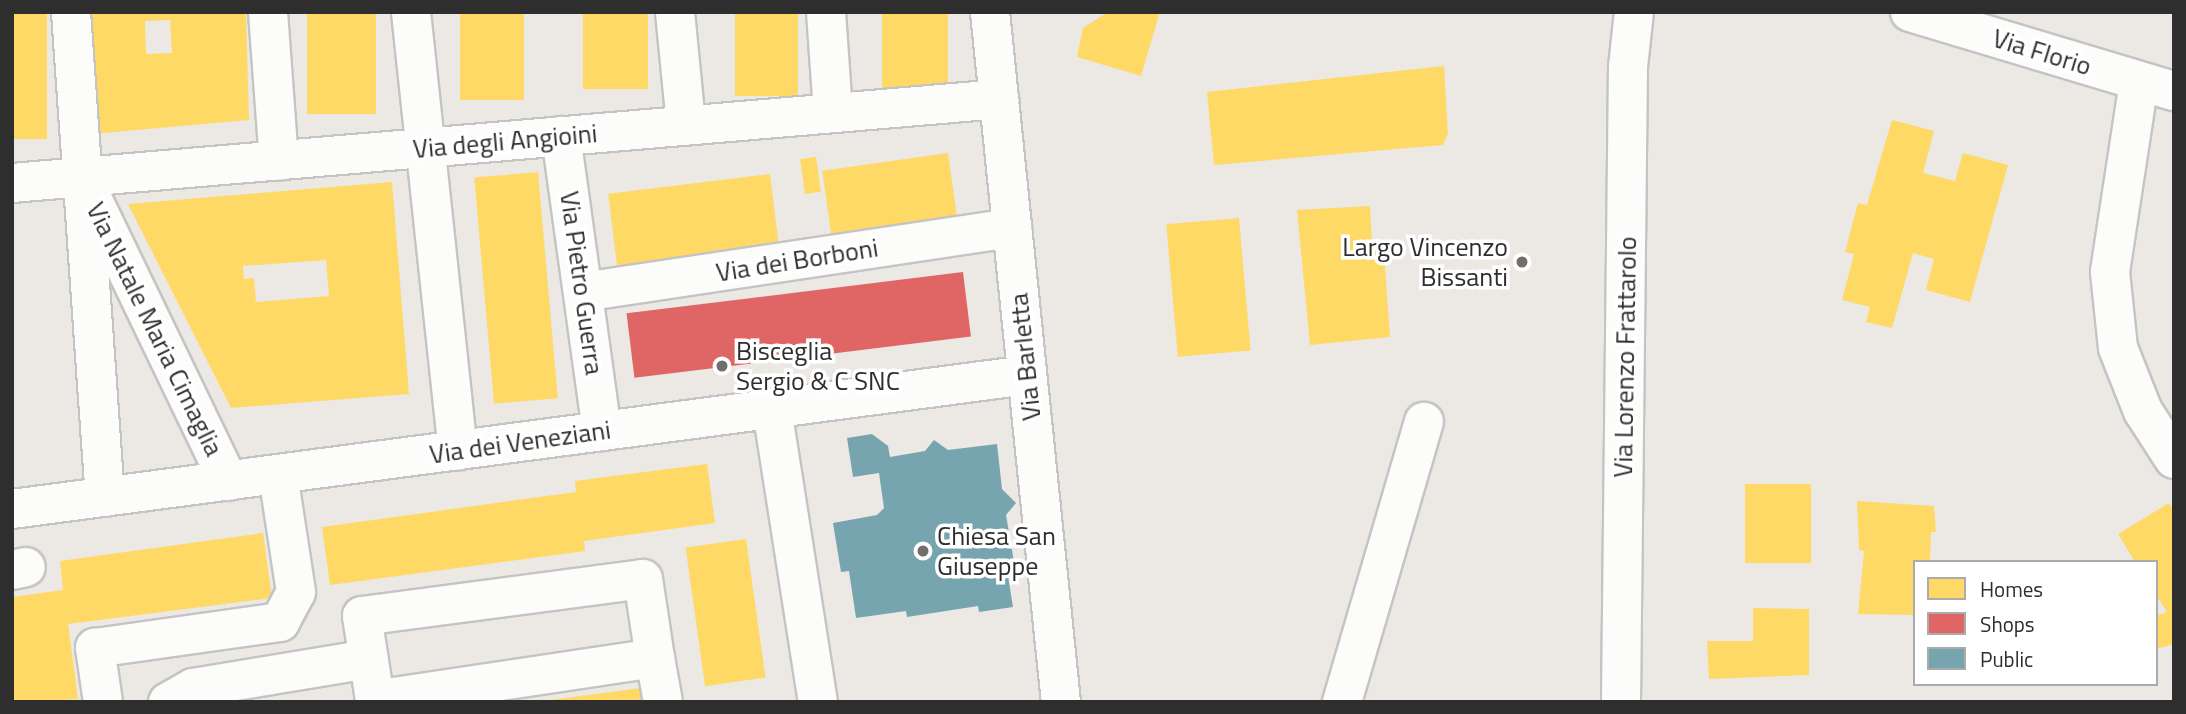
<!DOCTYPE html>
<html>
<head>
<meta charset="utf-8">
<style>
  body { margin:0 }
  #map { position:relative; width:2186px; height:714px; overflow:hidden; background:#ece8e4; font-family:"Titillium Web",sans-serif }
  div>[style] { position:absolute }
  .homes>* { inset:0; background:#ffd966; transform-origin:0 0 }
  .shops>* { inset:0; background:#e06666; transform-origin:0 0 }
  .public>* { inset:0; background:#76a5af }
  .roads { filter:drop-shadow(2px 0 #c5c4c5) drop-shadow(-2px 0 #c5c4c5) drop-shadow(0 2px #c5c4c5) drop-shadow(0 -2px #c5c4c5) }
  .minor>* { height:38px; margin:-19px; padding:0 19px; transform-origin:19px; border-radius:19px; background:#fcfcfb }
  .dots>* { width:19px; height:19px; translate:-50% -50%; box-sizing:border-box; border:4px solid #fff; border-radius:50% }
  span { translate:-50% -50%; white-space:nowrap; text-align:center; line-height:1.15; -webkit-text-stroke:7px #fff; paint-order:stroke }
  .street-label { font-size:26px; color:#2e2e2e }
  .poi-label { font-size:26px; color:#2e2e2e }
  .right { translate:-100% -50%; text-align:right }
  .left { translate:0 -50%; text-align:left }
  .frame { position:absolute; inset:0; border:14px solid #2e2e2e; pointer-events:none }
  .legend { position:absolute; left:1913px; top:560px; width:245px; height:126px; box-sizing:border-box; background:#fff; border:2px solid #ababab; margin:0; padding:9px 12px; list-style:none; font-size:21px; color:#2e2e2e }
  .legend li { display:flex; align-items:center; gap:14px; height:35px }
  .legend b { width:35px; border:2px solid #ababab }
</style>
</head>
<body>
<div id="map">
  <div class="homes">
    <i style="left:12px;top:12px;width:35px;height:127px"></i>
    <i style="clip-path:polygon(evenodd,88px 12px,246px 12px,249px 120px,91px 134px,88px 12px,170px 20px,172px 53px,146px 54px,145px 21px,170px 20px)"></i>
    <i style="left:307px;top:12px;width:69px;height:102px"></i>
    <i style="left:460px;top:12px;width:64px;height:88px"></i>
    <i style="left:583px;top:12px;width:65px;height:77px"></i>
    <i style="left:735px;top:12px;width:63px;height:84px"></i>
    <i style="left:882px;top:12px;width:66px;height:81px"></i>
    <i style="clip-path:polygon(1108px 12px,1160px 12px,1141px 76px,1077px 57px,1083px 28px)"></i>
    <i style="clip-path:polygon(1444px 66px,1448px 133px,1443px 145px,1214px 165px,1207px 92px)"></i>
    <i style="clip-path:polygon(1892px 120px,1934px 131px,1923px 173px,1955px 181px,1963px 153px,2008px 165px,1970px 302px,1926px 290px,1934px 259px,1913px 253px,1892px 328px,1866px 322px,1870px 307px,1842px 300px,1854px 254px,1845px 252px,1858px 203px,1867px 205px)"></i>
    <i style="left:948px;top:153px;width:74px;height:127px;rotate:82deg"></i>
    <i style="left:816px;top:157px;width:35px;height:16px;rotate:82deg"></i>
    <i style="left:538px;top:172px;width:227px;height:64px;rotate:85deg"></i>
    <i style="left:770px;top:174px;width:77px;height:163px;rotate:83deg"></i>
    <i style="clip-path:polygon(evenodd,392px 182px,409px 394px,231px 408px,128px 204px,392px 182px,326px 260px,329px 296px,256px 302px,254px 278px,244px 279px,243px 266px,326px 260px)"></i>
    <i style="clip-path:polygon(1370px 206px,1372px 246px,1384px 252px,1390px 337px,1310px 345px,1297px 210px)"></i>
    <i style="left:1239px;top:218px;width:133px;height:73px;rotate:85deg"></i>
    <i style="clip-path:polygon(707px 464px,715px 523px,584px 541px,585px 551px,330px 585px,322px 527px,576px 492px,575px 481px)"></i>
    <i style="left:1745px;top:484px;width:66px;height:79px"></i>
    <i style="clip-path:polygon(1857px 501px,1934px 506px,1936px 532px,1931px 532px,1930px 562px,1915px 562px,1915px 615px,1858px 614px,1864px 551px,1859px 550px)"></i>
    <i style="clip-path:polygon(2169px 503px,2174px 511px,2174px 644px,2156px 649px,2156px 616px,2167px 612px,2156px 595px,2156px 562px,2135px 562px,2118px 534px)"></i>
    <i style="clip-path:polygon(263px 533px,272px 598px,68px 624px,78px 699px,14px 702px,12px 597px,63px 590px,60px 561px)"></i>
    <i style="left:746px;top:539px;width:140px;height:61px;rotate:82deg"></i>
    <i style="clip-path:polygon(1753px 608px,1809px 609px,1809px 675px,1709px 679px,1707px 641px,1753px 641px)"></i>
    <i style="clip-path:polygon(648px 687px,650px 702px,550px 702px,550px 700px)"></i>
  </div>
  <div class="shops">
    <i style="left:963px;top:272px;width:65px;height:339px;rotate:83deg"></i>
  </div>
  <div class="public">
    <i style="clip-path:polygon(872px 434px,888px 446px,890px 457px,925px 451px,934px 440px,948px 450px,997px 444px,1002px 489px,1016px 503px,1006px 515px,1014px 562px,1006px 564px,1013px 607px,979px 612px,978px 606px,907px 617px,906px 611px,856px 618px,849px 571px,841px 572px,833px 523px,877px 515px,884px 508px,879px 473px,853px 477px,847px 438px)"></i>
  </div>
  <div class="roads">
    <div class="minor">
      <i style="left:71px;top:12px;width:486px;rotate:86deg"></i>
      <i style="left:268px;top:12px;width:149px;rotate:85.8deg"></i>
      <i style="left:411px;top:12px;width:441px;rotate:83.9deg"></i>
      <i style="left:675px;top:12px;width:114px;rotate:84.4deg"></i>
      <i style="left:826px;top:12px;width:101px;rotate:86deg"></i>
      <i style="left:990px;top:12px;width:694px;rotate:84.13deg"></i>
      <i style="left:1910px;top:12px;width:276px;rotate:16.7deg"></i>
      <i style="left:2139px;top:82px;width:192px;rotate:98.7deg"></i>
      <i style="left:2110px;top:272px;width:76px;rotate:84deg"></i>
      <i style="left:2118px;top:348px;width:68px;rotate:68.4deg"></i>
      <i style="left:2143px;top:411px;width:57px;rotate:57.1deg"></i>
      <i style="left:561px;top:136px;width:298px;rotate:82.1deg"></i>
      <i style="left:12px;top:183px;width:991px;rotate:-4.86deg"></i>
      <i style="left:92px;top:198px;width:314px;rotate:64.3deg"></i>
      <i style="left:583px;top:292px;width:434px;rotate:-8.5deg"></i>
      <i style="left:772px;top:409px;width:297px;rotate:81.1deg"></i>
      <i style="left:12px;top:509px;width:1024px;rotate:-7.52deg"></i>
      <i style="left:12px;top:570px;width:14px;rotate:-12deg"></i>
      <i style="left:643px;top:579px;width:80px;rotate:81.4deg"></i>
      <i style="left:655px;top:658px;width:283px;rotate:171.5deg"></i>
      <i style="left:375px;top:700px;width:85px;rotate:-98.8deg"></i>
      <i style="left:362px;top:616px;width:283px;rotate:-7.5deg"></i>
      <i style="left:655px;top:658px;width:45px;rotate:79.7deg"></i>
      <i style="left:103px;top:702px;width:55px;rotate:-98.4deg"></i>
      <i style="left:95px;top:648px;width:187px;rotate:-8deg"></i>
      <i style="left:280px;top:622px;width:34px;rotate:-62deg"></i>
      <i style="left:296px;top:592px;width:119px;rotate:-98.7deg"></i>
      <i style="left:168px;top:702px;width:29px;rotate:-29deg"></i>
      <i style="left:193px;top:688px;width:178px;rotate:-9.4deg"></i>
      <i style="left:1342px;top:702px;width:292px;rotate:-73.7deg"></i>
      <i style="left:1621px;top:702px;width:635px;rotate:-89.37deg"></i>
      <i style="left:1628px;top:67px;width:55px;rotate:-83.8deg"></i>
    </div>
  </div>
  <div class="dots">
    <i style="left:1522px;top:262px;background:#706f6e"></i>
    <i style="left:722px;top:366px;background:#706f6e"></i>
    <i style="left:923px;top:551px;background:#706f6e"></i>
  </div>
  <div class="street-label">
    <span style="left:2042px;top:52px;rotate:17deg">Via Florio</span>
    <span style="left:505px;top:141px;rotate:-5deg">Via degli Angioini</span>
    <span style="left:797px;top:260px;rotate:-9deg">Via dei Borboni</span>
    <span style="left:582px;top:283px;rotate:82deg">Via Pietro Guerra</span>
    <span style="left:155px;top:329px;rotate:64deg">Via Natale Maria Cimaglia</span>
    <span style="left:1025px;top:357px;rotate:-96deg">Via Barletta</span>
    <span style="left:1625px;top:357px;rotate:-89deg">Via Lorenzo Frattarolo</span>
    <span style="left:520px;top:442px;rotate:-8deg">Via dei Veneziani</span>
  </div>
  <div class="poi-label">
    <span class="right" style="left:1508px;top:262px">Largo Vincenzo<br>Bissanti</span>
    <span class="left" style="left:736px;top:366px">Bisceglia<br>Sergio &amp; C SNC</span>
    <span class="left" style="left:937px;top:551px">Chiesa San<br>Giuseppe</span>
  </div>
  <div class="frame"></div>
  <ul class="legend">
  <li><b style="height:19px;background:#ffd966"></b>Homes</li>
  <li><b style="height:19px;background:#e06666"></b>Shops</li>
  <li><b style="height:19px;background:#76a5af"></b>Public</li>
  </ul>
</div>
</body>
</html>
